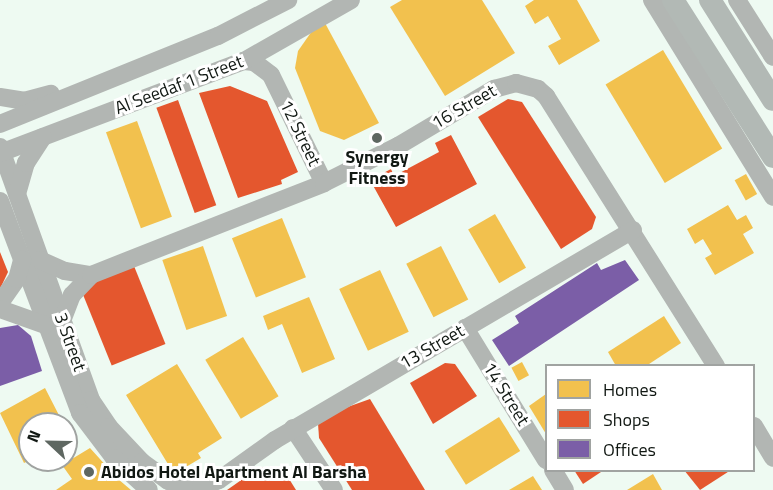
<!DOCTYPE html>
<html>
<head>
<meta charset="utf-8">
<style>
  body { margin:0 }
  #map { position:relative; width:773px; height:490px; overflow:hidden; background:#eefaf2; font-family:"Titillium Web",sans-serif }
  div>[style] { position:absolute }
  .homes>* { inset:0; background:#f2c14e; transform-origin:0 0 }
  .shops>* { inset:0; background:#e4572e; transform-origin:0 0 }
  .offices>* { inset:0; background:#7b5ea7 }
  .minor>* { height:18px; margin:-9px; padding:0 9px; transform-origin:9px; border-radius:9px; background:#b2b6b3 }
  .major>* { height:22px; margin:-11px; padding:0 11px; transform-origin:11px; border-radius:11px; background:#b2b9b5 }
  .dots>* { width:16px; height:16px; translate:-50% -50%; box-sizing:border-box; border:3px solid #fff; border-radius:50% }
  span { translate:-50% -50%; white-space:nowrap; text-align:center; line-height:1.15; -webkit-text-stroke:6px #fff; paint-order:stroke }
  .street-label { font-size:18px; color:#111813 }
  .poi-label { font-size:18px; color:#111813; font-weight:700 }
  .left { translate:0 -50%; text-align:left }
  .legend { position:absolute; left:545px; top:364px; width:210px; height:108px; box-sizing:border-box; background:#fff; border:2px solid #a0a3a1; margin:0; padding:8px 10px; list-style:none; font-size:18px; color:#111813 }
  .legend li { display:flex; align-items:center; gap:12px; height:30px }
  .legend b { width:30px; border:2px solid #a0a3a1 }
  .north { position:absolute; left:18px; top:412px; width:60px; height:60px; box-sizing:border-box; background:#fff; border:2px solid #a0a3a1; border-radius:50%; rotate:292deg; font-size:16px; font-weight:700; line-height:24px; text-align:center; color:#111813 }
  .north::after { content:''; display:block; margin:auto; width:21px; height:27px; background:#5e6761; clip-path:polygon(50% 0,100% 100%,50% 72%,0 100%) }
</style>
</head>
<body>
<div id="map">
  <div class="homes">
    <i style="clip-path:polygon(402px 0,482px 0,515px 53px,445px 96px,390px 7px)"></i>
    <i style="clip-path:polygon(534px 0,577px 0,600px 41px,559px 65px,548px 46px,561px 39px,548px 16px,535px 24px,525px 6px)"></i>
    <i style="clip-path:polygon(325px 23px,379px 123px,344px 140px,320px 131px,295px 68px,298px 51px,312px 31px)"></i>
    <i style="left:663px;top:50px;width:115px;height:67px;rotate:59deg"></i>
    <i style="left:137px;top:121px;width:102px;height:33px;rotate:70deg"></i>
    <i style="left:746px;top:174px;width:23px;height:13px;rotate:61deg"></i>
    <i style="clip-path:polygon(728px 205px,737px 220px,746px 215px,753px 228px,743px 234px,754px 253px,715px 275px,705px 258px,712px 254px,703px 239px,695px 244px,687px 229px)"></i>
    <i style="left:495px;top:214px;width:62px;height:31px;rotate:60deg"></i>
    <i style="left:282px;top:218px;width:64px;height:54px;rotate:68deg"></i>
    <i style="left:203px;top:246px;width:74px;height:43px;rotate:71deg"></i>
    <i style="left:441px;top:246px;width:60px;height:39px;rotate:63deg"></i>
    <i style="left:380px;top:270px;width:68px;height:45px;rotate:65deg"></i>
    <i style="clip-path:polygon(309px 297px,335px 359px,302px 373px,282px 324px,268px 330px,263px 316px)"></i>
    <i style="clip-path:polygon(664px 316px,681px 343px,646px 366px,616px 366px,608px 352px)"></i>
    <i style="left:243px;top:337px;width:69px;height:44px;rotate:59deg"></i>
    <i style="left:522px;top:362px;width:15px;height:12px;rotate:62deg"></i>
    <i style="clip-path:polygon(177px 364px,222px 438px,198px 453px,201px 458px,174px 474px,126px 395px)"></i>
    <i style="clip-path:polygon(45px 388px,63px 423px,30px 424px,30px 460px,24px 463px,0 413px)"></i>
    <i style="clip-path:polygon(546px 394px,546px 434px,529px 406px)"></i>
    <i style="left:499px;top:417px;width:40px;height:64px;rotate:58deg"></i>
    <i style="clip-path:polygon(90px 448px,118px 479px,131px 490px,56px 490px,72px 479px,62px 465px)"></i>
    <i style="clip-path:polygon(653px 474px,662px 490px,627px 490px)"></i>
    <i style="clip-path:polygon(533px 476px,542px 490px,509px 490px)"></i>
  </div>
  <div class="shops">
    <i style="clip-path:polygon(230px 86px,267px 101px,298px 172px,281px 180px,282px 184px,238px 198px,199px 93px)"></i>
    <i style="clip-path:polygon(508px 99px,522px 102px,596px 217px,592px 229px,561px 249px,478px 117px)"></i>
    <i style="left:178px;top:100px;width:112px;height:23px;rotate:70deg"></i>
    <i style="clip-path:polygon(451px 135px,477px 184px,396px 227px,370px 180px,391px 169px,394px 176px,439px 152px,435px 143px)"></i>
    <i style="clip-path:polygon(0 252px,8px 272px,0 289px)"></i>
    <i style="left:134px;top:266px;width:84px;height:58px;rotate:68deg"></i>
    <i style="clip-path:polygon(445px 363px,455px 364px,477px 396px,433px 424px,410px 383px)"></i>
    <i style="clip-path:polygon(370px 399px,425px 490px,352px 490px,319px 438px,318px 423px,325px 415px)"></i>
    <i style="clip-path:polygon(260px 467px,286px 474px,296px 490px,227px 490px)"></i>
    <i style="clip-path:polygon(574px 470px,604px 470px,583px 484px)"></i>
    <i style="clip-path:polygon(684px 470px,731px 470px,700px 490px)"></i>
  </div>
  <div class="offices">
    <i style="clip-path:polygon(625px 260px,639px 280px,509px 366px,492px 340px,519px 323px,515px 316px,597px 263px,601px 270px)"></i>
    <i style="clip-path:polygon(18px 325px,31px 336px,42px 371px,0 386px,0 328px)"></i>
  </div>
  <div class="minor">
    <i style="left:652px;top:0;width:231px;rotate:58.4deg"></i>
    <i style="left:737px;top:0;width:67px;rotate:57.7deg"></i>
    <i style="left:244px;top:61px;width:10px;rotate:6deg"></i>
    <i style="left:254px;top:62px;width:21px;rotate:37deg"></i>
    <i style="left:271px;top:75px;width:120px;rotate:63.9deg"></i>
    <i style="left:0;top:97px;width:24px;rotate:9deg"></i>
    <i style="left:24px;top:101px;width:28px;rotate:-15deg"></i>
    <i style="left:0;top:124px;width:235px;rotate:-22deg"></i>
    <i style="left:218px;top:36px;width:79px;rotate:-27.2deg"></i>
    <i style="left:0;top:147px;width:269px;rotate:70.2deg"></i>
    <i style="left:91px;top:400px;width:32px;rotate:56deg"></i>
    <i style="left:109px;top:427px;width:48px;rotate:46.7deg"></i>
    <i style="left:142px;top:462px;width:32px;rotate:36deg"></i>
    <i style="left:168px;top:481px;width:27px;rotate:13deg"></i>
    <i style="left:0;top:153px;width:261px;rotate:-20.7deg"></i>
    <i style="left:244px;top:61px;width:123px;rotate:-29.7deg"></i>
    <i style="left:17px;top:194px;width:32px;rotate:-74deg"></i>
    <i style="left:26px;top:163px;width:31px;rotate:-57deg"></i>
    <i style="left:0;top:201px;width:227px;rotate:69.3deg"></i>
    <i style="left:80px;top:413px;width:56px;rotate:52.9deg"></i>
    <i style="left:114px;top:458px;width:47px;rotate:42.4deg"></i>
    <i style="left:40px;top:260px;width:27px;rotate:24deg"></i>
    <i style="left:65px;top:271px;width:26px;rotate:9deg"></i>
    <i style="left:0;top:303px;width:29px;rotate:-55deg"></i>
    <i style="left:17px;top:279px;width:20px;rotate:-75deg"></i>
    <i style="left:0;top:309px;width:48px;rotate:19.6deg"></i>
    <i style="left:62px;top:321px;width:28px;rotate:-69deg"></i>
    <i style="left:72px;top:295px;width:28px;rotate:-46deg"></i>
    <i style="left:91px;top:275px;width:251px;rotate:-21.5deg"></i>
    <i style="left:324px;top:183px;width:83px;rotate:-26.6deg"></i>
    <i style="left:398px;top:146px;width:112px;rotate:-30.7deg"></i>
    <i style="left:494px;top:89px;width:23px;rotate:-15deg"></i>
    <i style="left:516px;top:83px;width:23px;rotate:15deg"></i>
    <i style="left:538px;top:89px;width:11px;rotate:41deg"></i>
    <i style="left:546px;top:96px;width:319px;rotate:57.8deg"></i>
    <i style="left:465px;top:328px;width:155px;rotate:58.5deg"></i>
    <i style="left:754px;top:426px;width:37px;rotate:59deg"></i>
    <i style="left:293px;top:428px;width:74px;rotate:56.5deg"></i>
    <i style="left:553px;top:470px;width:23px;rotate:59deg"></i>
    <i style="left:201px;top:487px;width:19px;rotate:-21deg"></i>
    <i style="left:219px;top:480px;width:69px;rotate:-35.5deg"></i>
    <i style="left:275px;top:440px;width:415px;rotate:-30.4deg"></i>
  </div>
  <div class="major">
    <i style="left:673px;top:0;width:186px;rotate:57.5deg"></i>
    <i style="left:710px;top:0;width:118px;rotate:57.8deg"></i>
  </div>
  <div class="dots">
    <i style="left:377px;top:138px;background:#5e6761"></i>
    <i style="left:89px;top:472px;background:#5e6761"></i>
  </div>
  <div class="street-label">
    <span style="left:179px;top:85px;rotate:-21deg">Al Seedaf 1 Street</span>
    <span style="left:464px;top:107px;rotate:-30deg">16 Street</span>
    <span style="left:300px;top:133px;rotate:64deg">12 Street</span>
    <span style="left:70px;top:342px;rotate:70deg">3 Street</span>
    <span style="left:432px;top:347px;rotate:-30deg">13 Street</span>
    <span style="left:506px;top:394px;rotate:58deg">14 Street</span>
  </div>
  <div class="poi-label">
    <span style="left:377px;top:168px">Synergy<br>Fitness</span>
    <span class="left" style="left:101px;top:472px">Abidos Hotel Apartment Al Barsha</span>
  </div>
  <ul class="legend">
  <li><b style="height:16px;background:#f2c14e"></b>Homes</li>
  <li><b style="height:16px;background:#e4572e"></b>Shops</li>
  <li><b style="height:16px;background:#7b5ea7"></b>Offices</li>
  </ul>
  <div class="north">N</div>
</div>
</body>
</html>
